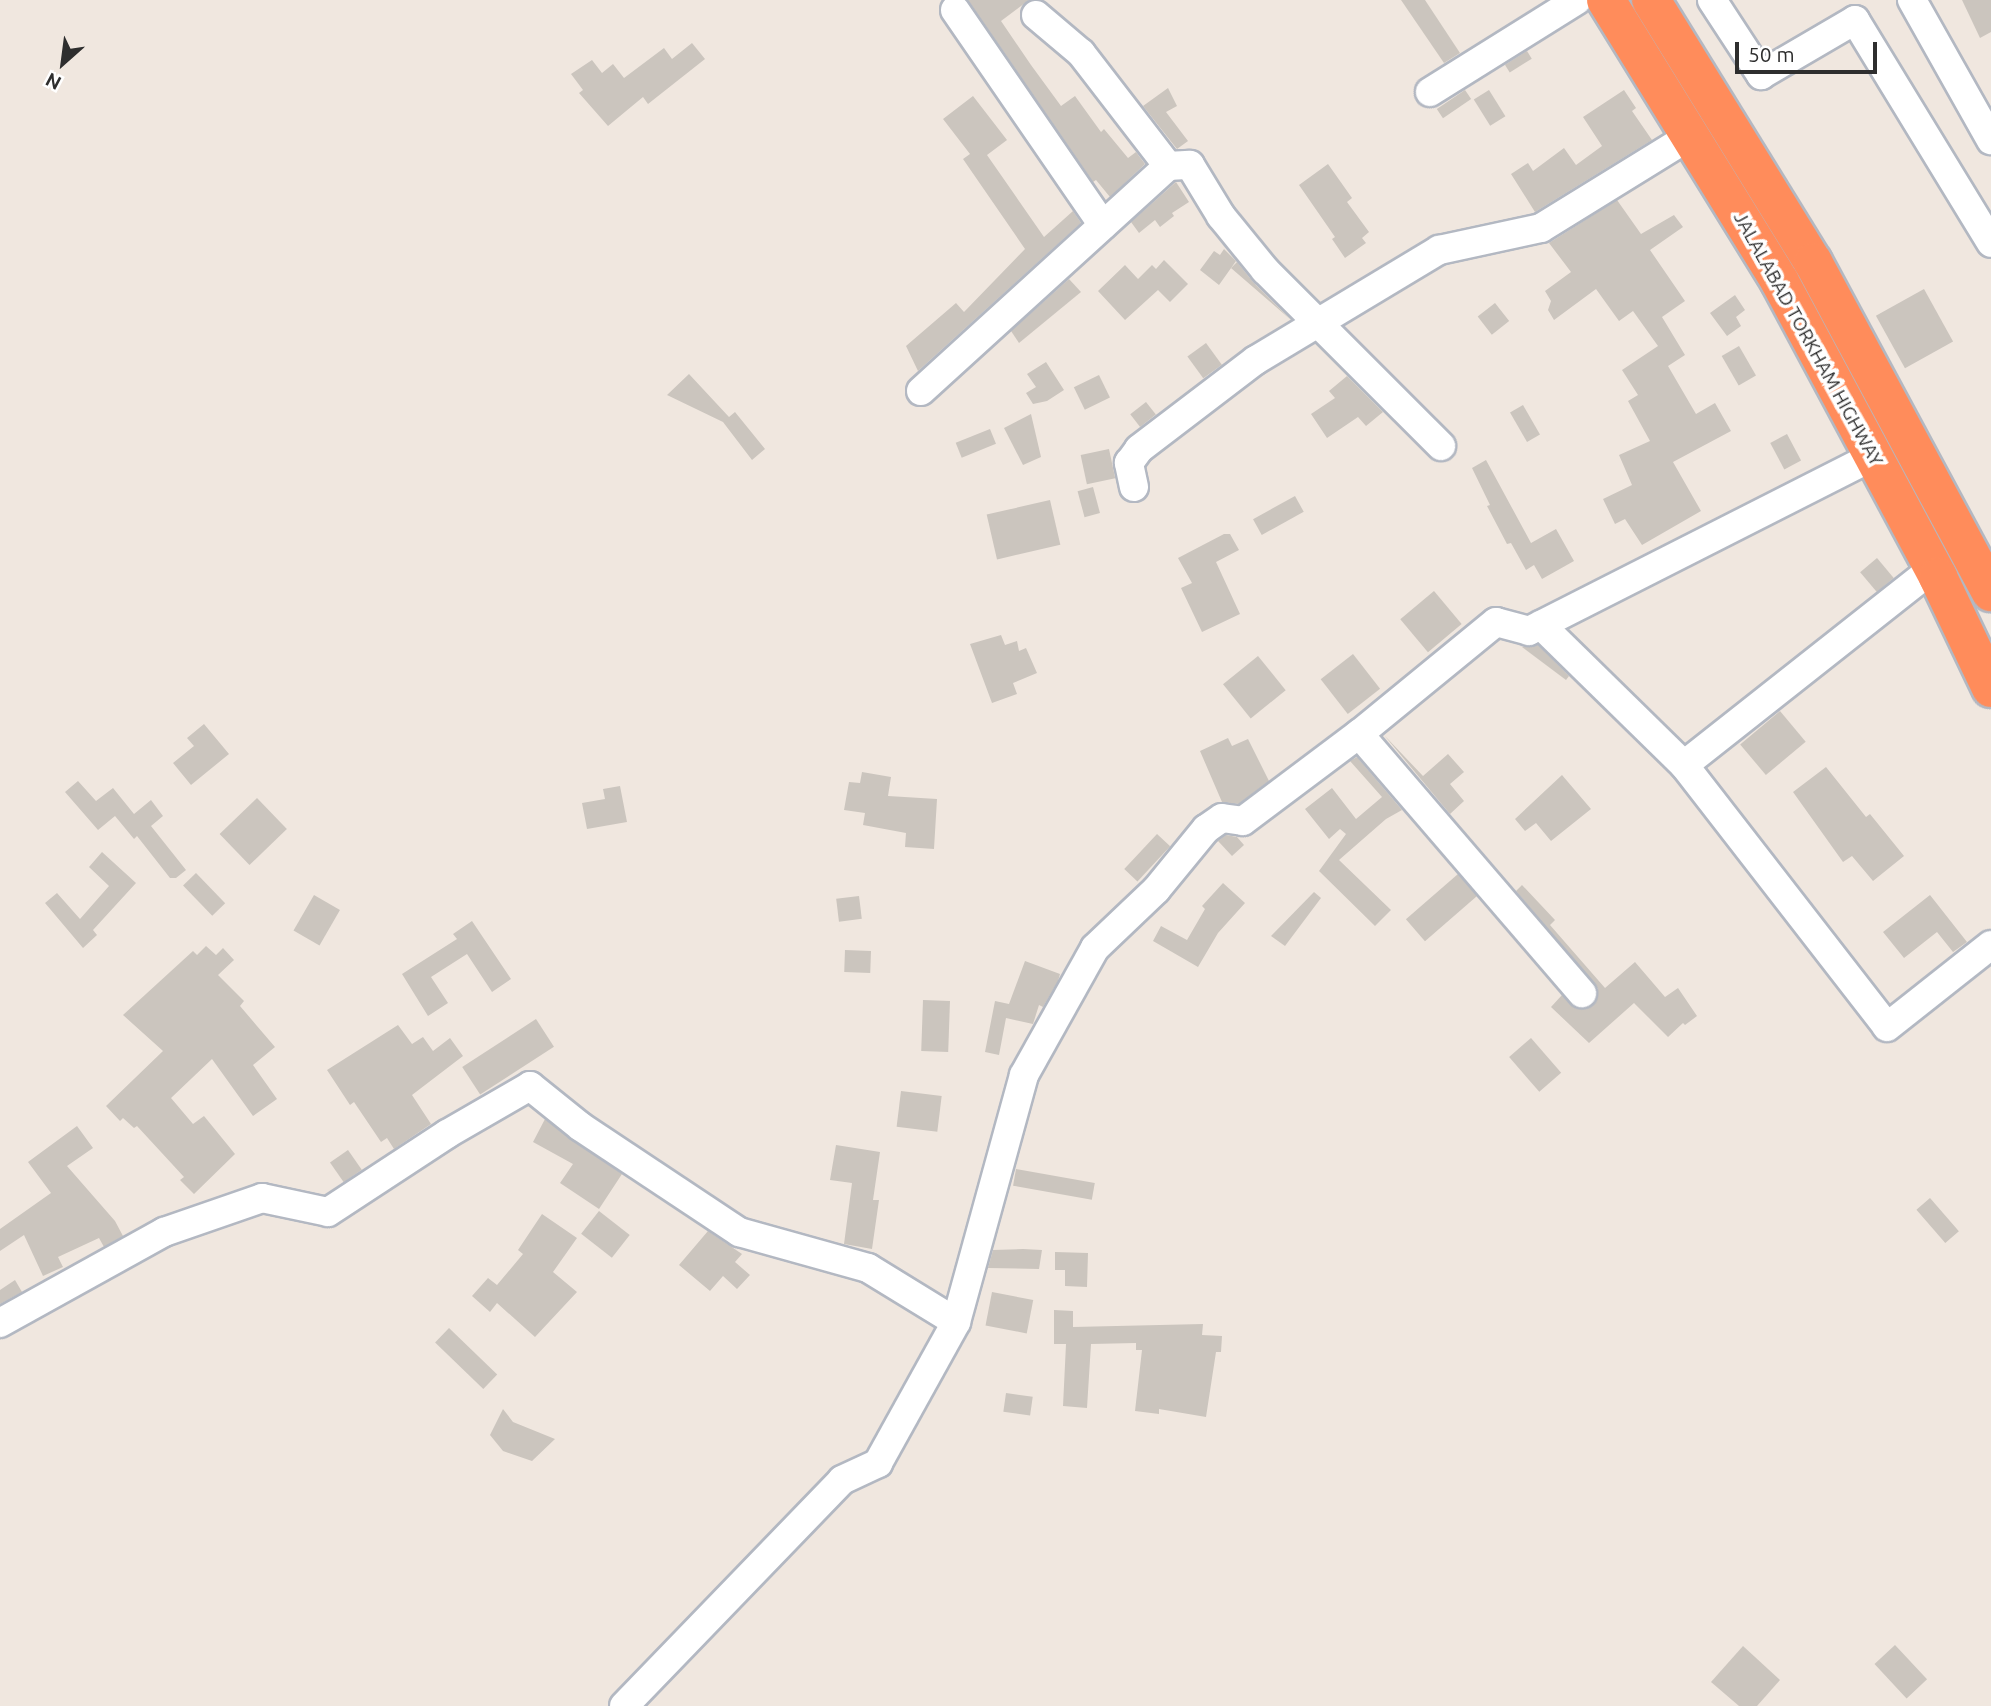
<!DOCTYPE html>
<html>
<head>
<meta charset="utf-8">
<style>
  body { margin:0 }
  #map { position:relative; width:1991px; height:1706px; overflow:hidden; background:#f0e7df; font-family:Ubuntu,sans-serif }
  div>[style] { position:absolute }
  .building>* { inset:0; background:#cbc5be; transform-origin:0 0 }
  .roads { filter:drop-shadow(2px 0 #b3b8c2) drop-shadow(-2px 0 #b3b8c2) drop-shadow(0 2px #b3b8c2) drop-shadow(0 -2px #b3b8c2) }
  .minor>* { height:28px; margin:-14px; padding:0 14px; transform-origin:14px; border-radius:14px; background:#fff }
  .highway>* { height:38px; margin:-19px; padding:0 19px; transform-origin:19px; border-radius:19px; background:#ff8c5b }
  span { translate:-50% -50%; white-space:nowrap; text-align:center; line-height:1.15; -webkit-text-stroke:7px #fff; paint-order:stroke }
  .street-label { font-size:19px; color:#2e2e2e }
  .north { position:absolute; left:28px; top:28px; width:70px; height:70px; -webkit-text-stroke:5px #fff; paint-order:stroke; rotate:208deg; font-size:19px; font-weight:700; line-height:28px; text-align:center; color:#2e2e2e }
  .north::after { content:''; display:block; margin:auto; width:24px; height:32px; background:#2e2e2e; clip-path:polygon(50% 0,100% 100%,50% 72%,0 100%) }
  .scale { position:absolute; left:1735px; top:42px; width:142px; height:32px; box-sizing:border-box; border:4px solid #2e2e2e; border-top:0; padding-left:9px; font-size:21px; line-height:24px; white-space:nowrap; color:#2e2e2e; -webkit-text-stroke:5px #fff; paint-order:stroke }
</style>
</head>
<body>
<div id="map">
  <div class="building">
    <i style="clip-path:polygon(968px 0,1029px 0,1001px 21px,1031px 65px,1061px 106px,1075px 96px,1101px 132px,1104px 129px,1128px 158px,1136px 152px,1145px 164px,1110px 197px,1096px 180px,1093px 182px)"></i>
    <i style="clip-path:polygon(1401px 0,1425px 0,1460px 53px,1444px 63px)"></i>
    <i style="clip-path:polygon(1962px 0,1991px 0,1991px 32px,1980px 38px)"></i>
    <i style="clip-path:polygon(692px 43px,705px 59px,648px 104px,643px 97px,608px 126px,579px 93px,583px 90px,571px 74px,592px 60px,602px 73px,613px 64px,624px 78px,664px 48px,672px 59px)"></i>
    <i style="left:1527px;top:51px;width:9px;height:26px;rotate:58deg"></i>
    <i style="clip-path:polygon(1168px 88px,1177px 106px,1166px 112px,1188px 141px,1177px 149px,1143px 106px)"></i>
    <i style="left:1465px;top:90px;width:11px;height:34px;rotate:56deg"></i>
    <i style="left:1489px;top:90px;width:31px;height:18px;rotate:58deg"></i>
    <i style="clip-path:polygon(1624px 90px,1636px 108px,1632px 111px,1652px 140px,1535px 212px,1511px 174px,1528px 163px,1533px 171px,1564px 148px,1576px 165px,1602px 146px,1583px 117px)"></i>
    <i style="clip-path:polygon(973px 96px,1007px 140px,987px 155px,1044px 237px,1073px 211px,1081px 223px,918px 371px,906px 346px,956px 303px,964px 312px,1025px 249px,963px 159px,970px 154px,943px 119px)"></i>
    <i style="clip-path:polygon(1328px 164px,1352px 198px,1347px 202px,1369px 232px,1362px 238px,1366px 243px,1345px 258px,1332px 239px,1335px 237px,1299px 185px)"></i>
    <i style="clip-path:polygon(1176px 182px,1189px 202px,1172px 213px,1174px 216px,1160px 227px,1155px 220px,1139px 233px,1131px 222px)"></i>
    <i style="clip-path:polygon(1617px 200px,1641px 234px,1674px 215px,1683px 227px,1650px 250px,1685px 301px,1662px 317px,1685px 355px,1668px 366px,1696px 414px,1715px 403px,1731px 431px,1673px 462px,1701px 511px,1642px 545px,1625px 519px,1615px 524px,1603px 499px,1632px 485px,1619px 455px,1650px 441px,1628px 401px,1638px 395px,1622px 370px,1658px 346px,1633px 311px,1619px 321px,1596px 289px,1554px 320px,1548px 310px,1551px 301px,1545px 291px,1571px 272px,1549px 243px)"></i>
    <i style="clip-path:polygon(1224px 249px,1236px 261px,1219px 285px,1200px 270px,1214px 251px,1220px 255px)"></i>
    <i style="clip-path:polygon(1164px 260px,1188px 284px,1170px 302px,1158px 290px,1125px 320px,1098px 291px,1125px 265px,1138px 279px,1152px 265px,1156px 269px)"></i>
    <i style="clip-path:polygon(1237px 262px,1253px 282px,1291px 320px,1231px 268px)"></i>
    <i style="clip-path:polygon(1069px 279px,1081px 292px,1019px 343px,1011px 331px)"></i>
    <i style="left:1924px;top:289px;width:60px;height:55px;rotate:61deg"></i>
    <i style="clip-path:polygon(1735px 295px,1745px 310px,1736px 317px,1741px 326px,1727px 336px,1710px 313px)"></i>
    <i style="left:1495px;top:303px;width:23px;height:22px;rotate:52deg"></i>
    <i style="left:1206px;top:343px;width:27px;height:23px;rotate:54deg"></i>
    <i style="left:1739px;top:346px;width:34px;height:20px;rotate:60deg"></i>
    <i style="clip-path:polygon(1046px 362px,1064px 390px,1047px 401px,1033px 404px,1026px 393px,1036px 387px,1027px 374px)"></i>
    <i style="clip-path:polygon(689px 374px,729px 417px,735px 412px,765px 449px,752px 460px,723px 422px,667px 395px)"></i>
    <i style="left:1099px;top:375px;width:25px;height:28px;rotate:64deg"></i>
    <i style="clip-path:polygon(1347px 376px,1383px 412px,1366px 426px,1358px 417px,1327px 438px,1311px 414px,1335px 398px,1329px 391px)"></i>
    <i style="left:1146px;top:402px;width:16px;height:20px;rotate:52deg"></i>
    <i style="left:1523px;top:405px;width:34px;height:15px;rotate:60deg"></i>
    <i style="clip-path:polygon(1031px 414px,1041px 457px,1023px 465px,1004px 428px)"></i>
    <i style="left:990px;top:429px;width:16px;height:37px;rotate:68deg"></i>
    <i style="left:1787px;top:434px;width:30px;height:19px;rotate:62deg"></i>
    <i style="left:1109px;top:449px;width:30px;height:29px;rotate:78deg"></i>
    <i style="clip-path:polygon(1486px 460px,1531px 543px,1556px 529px,1574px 561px,1542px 579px,1534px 565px,1526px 570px,1511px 543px,1507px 544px,1487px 506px,1490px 505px,1472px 468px)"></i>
    <i style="left:1093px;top:487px;width:27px;height:16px;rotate:75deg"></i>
    <i style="left:1295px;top:496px;width:18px;height:48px;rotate:61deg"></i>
    <i style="left:1050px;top:500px;width:46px;height:65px;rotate:77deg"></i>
    <i style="clip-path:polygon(1224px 534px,1230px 534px,1239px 550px,1216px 562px,1240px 614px,1202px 632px,1181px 588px,1192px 583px,1178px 558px)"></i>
    <i style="left:1877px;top:558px;width:26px;height:22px;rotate:50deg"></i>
    <i style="left:1434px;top:591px;width:43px;height:44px;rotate:50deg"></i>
    <i style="clip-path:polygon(1001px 635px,1005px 645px,1017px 641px,1019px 651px,1026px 648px,1037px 673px,1013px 683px,1017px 694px,992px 703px,970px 644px)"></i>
    <i style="clip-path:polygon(1538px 645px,1569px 676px,1566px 680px,1522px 647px)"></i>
    <i style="left:1353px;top:654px;width:44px;height:41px;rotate:52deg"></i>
    <i style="left:1258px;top:656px;width:44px;height:45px;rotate:51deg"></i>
    <i style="left:1780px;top:711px;width:40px;height:52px;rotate:50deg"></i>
    <i style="clip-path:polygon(204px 724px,229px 754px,191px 785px,173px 763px,194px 746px,187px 738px)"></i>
    <i style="clip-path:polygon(1384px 735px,1423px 776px,1448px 754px,1464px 772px,1450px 784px,1464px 801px,1450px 814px)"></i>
    <i style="clip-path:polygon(1228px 738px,1232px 746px,1248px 739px,1269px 781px,1239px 804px,1222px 802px,1200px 751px)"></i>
    <i style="clip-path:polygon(1357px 757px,1402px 810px,1386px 819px,1339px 860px,1391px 910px,1375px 926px,1319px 871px,1346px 834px,1340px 829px,1329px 839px,1305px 809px,1332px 788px,1356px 819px,1382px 797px,1350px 761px)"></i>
    <i style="clip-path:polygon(1826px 767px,1866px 817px,1870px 814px,1904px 856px,1873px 881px,1852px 856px,1843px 862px,1793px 792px)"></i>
    <i style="clip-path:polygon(862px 772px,891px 777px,888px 796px,937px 799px,934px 849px,905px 847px,906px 833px,863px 825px,865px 813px,844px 810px,849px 782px,860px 783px)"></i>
    <i style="clip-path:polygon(1562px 775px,1591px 809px,1551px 841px,1536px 823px,1525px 831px,1515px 819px)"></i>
    <i style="clip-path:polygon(78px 781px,96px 801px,113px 788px,134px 814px,151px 800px,163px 816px,151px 826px,186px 870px,176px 878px,170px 878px,137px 836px,134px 839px,115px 816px,98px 830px,65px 792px)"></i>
    <i style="clip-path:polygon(620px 786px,627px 822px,587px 829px,582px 803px,605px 799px,603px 789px)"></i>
    <i style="left:257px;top:798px;width:43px;height:52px;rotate:46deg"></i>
    <i style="left:1157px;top:834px;width:18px;height:48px;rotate:43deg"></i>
    <i style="clip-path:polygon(1226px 835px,1237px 837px,1244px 845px,1232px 856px,1218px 841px)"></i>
    <i style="clip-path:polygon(102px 852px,136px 883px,93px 930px,97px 935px,83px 948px,45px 903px,57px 893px,80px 919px,109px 886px,89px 867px)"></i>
    <i style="left:196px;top:873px;width:42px;height:18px;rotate:46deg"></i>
    <i style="left:1458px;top:874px;width:29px;height:69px;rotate:49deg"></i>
    <i style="clip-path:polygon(1223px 883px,1245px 903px,1218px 933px,1198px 967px,1153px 941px,1161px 926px,1187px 940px,1205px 909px,1202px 906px)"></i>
    <i style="clip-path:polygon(1522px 885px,1555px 920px,1550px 925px,1605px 988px,1635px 962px,1665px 997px,1678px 988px,1697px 1016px,1685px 1025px,1683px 1023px,1668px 1037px,1634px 1003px,1589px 1043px,1551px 1007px,1562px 995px,1576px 1008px,1586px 1009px,1597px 999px,1598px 989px,1516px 891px)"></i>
    <i style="clip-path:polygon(1314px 892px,1321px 898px,1285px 946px,1271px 936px)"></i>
    <i style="left:314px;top:895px;width:30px;height:41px;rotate:30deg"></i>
    <i style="clip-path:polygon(1930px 895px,1967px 942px,1953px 952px,1937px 932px,1904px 958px,1883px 932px)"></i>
    <i style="left:859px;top:896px;width:23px;height:23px;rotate:83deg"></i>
    <i style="clip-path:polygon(472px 921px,511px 979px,492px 992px,467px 954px,431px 977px,448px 1003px,428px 1016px,402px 974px,457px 939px,453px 934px)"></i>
    <i style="clip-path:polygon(206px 946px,216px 955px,223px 948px,234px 960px,218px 975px,244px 1001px,240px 1006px,275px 1047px,253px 1065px,277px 1099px,253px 1116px,212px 1059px,171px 1098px,193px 1124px,204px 1116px,235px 1154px,194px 1194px,180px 1180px,184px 1177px,137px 1126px,134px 1128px,123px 1118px,120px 1121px,106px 1106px,163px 1051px,123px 1015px,193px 951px,197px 955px)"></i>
    <i style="left:845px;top:950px;width:26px;height:22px;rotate:2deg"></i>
    <i style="clip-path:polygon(1025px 961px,1060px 974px,1058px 981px,1043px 1007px,1039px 1005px,1033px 1024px,1006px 1018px,999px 1055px,985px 1052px,995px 1001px,1009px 1004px)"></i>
    <i style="left:923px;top:1000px;width:27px;height:51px;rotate:2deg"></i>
    <i style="left:536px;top:1019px;width:33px;height:88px;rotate:57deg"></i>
    <i style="clip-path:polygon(398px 1025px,412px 1044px,423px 1037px,433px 1051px,450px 1038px,463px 1056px,412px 1095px,431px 1124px,394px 1149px,387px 1138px,381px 1142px,354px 1102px,350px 1105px,327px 1070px)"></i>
    <i style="left:1531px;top:1038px;width:46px;height:29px;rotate:49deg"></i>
    <i style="left:901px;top:1091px;width:41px;height:36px;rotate:7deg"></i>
    <i style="clip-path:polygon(545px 1119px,622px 1174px,599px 1209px,560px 1183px,573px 1164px,533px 1142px)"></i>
    <i style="clip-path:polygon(77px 1126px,93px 1148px,67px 1166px,115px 1221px,123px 1236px,104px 1247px,99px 1238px,58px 1257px,63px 1267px,43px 1276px,24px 1235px,0 1251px,0 1229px,51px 1193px,28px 1162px)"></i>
    <i style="clip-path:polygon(836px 1145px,880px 1152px,873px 1200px,879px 1200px,872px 1249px,844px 1244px,852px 1183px,830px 1180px)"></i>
    <i style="left:348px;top:1150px;width:24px;height:22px;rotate:55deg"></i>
    <i style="left:1016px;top:1169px;width:80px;height:17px;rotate:10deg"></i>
    <i style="left:1930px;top:1198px;width:44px;height:18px;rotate:49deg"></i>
    <i style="left:599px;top:1211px;width:39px;height:29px;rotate:38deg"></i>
    <i style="clip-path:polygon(542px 1214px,577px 1238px,553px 1272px,577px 1292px,535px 1337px,497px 1303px,490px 1312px,472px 1296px,488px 1278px,497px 1285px,523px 1254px,518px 1250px)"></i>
    <i style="clip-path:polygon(708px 1231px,742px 1254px,735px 1262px,750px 1275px,737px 1289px,723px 1276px,710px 1291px,679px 1265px)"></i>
    <i style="clip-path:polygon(1023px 1249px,1042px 1250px,1039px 1269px,988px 1268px,993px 1250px)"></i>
    <i style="clip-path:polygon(1055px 1252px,1088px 1253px,1087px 1287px,1065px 1286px,1065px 1270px,1055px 1270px)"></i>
    <i style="clip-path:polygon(15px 1280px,22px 1292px,0 1304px,0 1290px)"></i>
    <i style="left:992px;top:1292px;width:42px;height:34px;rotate:11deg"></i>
    <i style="clip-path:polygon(1054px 1310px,1073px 1311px,1073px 1327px,1203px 1324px,1202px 1335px,1222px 1336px,1221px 1352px,1216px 1352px,1206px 1417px,1159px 1409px,1159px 1414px,1135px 1411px,1142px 1350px,1136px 1350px,1136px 1343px,1091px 1344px,1087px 1408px,1063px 1406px,1066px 1344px,1054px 1344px)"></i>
    <i style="left:449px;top:1328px;width:67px;height:20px;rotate:44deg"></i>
    <i style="left:1006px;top:1393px;width:27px;height:19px;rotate:8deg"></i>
    <i style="clip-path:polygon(503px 1409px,513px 1422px,555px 1439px,532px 1461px,503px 1451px,490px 1435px)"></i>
    <i style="left:1895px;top:1645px;width:47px;height:28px;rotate:47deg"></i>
    <i style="clip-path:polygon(1743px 1646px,1780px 1680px,1757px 1706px,1739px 1706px,1711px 1682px)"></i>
  </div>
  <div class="roads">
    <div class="minor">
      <i style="left:1712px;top:0;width:90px;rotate:56.8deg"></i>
      <i style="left:1761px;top:75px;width:109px;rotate:-30.3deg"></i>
      <i style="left:1855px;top:20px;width:261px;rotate:58.6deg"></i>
      <i style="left:1912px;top:0;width:161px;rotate:60.6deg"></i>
      <i style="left:955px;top:10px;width:261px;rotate:55.5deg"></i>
      <i style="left:1036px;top:15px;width:59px;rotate:40.2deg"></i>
      <i style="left:1081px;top:53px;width:143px;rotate:52.4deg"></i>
      <i style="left:1168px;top:166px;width:22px;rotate:-3deg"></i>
      <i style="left:1190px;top:165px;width:60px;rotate:58.7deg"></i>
      <i style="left:1221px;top:216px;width:70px;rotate:50.8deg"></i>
      <i style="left:1265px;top:270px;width:249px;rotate:45deg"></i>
      <i style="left:1430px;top:92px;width:173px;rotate:-32deg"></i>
      <i style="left:921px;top:391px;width:334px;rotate:-42.3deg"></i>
      <i style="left:1134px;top:487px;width:25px;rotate:-102deg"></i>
      <i style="left:1129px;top:463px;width:17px;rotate:-54deg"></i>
      <i style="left:1139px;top:449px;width:147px;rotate:-37.3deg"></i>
      <i style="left:1256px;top:360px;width:214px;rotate:-31deg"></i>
      <i style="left:1439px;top:250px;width:104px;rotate:-12.2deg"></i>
      <i style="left:1541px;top:228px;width:175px;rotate:-31.7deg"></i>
      <i style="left:1541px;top:625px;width:200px;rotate:44.4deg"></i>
      <i style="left:1684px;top:765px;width:331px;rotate:52.2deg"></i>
      <i style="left:1887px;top:1027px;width:132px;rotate:-38.3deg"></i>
      <i style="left:1359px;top:734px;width:342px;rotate:49.3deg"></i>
      <i style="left:1684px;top:765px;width:318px;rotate:-38.3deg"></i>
      <i style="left:0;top:1323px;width:188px;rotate:-29deg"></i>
      <i style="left:164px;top:1232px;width:104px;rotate:-19.1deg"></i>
      <i style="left:262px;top:1198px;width:67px;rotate:12deg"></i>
      <i style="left:328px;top:1212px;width:142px;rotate:-33.2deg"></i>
      <i style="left:447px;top:1134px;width:96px;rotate:-30deg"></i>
      <i style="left:530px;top:1086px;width:65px;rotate:38.8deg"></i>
      <i style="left:581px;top:1127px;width:190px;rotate:33.6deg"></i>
      <i style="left:739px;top:1232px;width:134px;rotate:15.6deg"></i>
      <i style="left:868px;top:1268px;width:103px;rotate:31.5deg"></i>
      <i style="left:956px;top:1322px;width:256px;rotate:-74.6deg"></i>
      <i style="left:1024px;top:1075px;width:145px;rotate:-60.8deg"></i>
      <i style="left:1095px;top:948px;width:84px;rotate:-43.6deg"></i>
      <i style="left:1156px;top:890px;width:79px;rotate:-50.7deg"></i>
      <i style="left:1206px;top:829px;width:19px;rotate:-35deg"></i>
      <i style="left:1222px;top:818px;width:21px;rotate:8deg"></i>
      <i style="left:1243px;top:821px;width:145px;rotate:-36.9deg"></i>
      <i style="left:1359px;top:734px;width:177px;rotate:-39.3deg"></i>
      <i style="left:1496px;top:622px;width:34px;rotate:15deg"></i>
      <i style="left:1529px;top:631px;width:387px;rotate:-26.9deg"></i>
      <i style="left:624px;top:1706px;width:314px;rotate:-46deg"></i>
      <i style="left:842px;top:1480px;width:40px;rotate:-25deg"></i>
      <i style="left:878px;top:1463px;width:161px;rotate:-61deg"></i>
    </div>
    <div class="highway">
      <i style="left:1606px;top:0;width:331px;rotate:58.3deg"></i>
      <i style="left:1780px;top:282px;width:335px;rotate:61.8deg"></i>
      <i style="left:1938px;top:577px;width:123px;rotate:64.5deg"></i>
      <i style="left:1651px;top:0;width:308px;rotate:58.3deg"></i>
      <i style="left:1813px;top:262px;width:375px;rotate:61.7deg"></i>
    </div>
  </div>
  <div class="street-label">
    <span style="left:1808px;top:339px;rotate:61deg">JALALABAD TORKHAM HIGHWAY</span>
  </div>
  <div class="north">N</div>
  <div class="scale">50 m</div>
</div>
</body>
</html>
